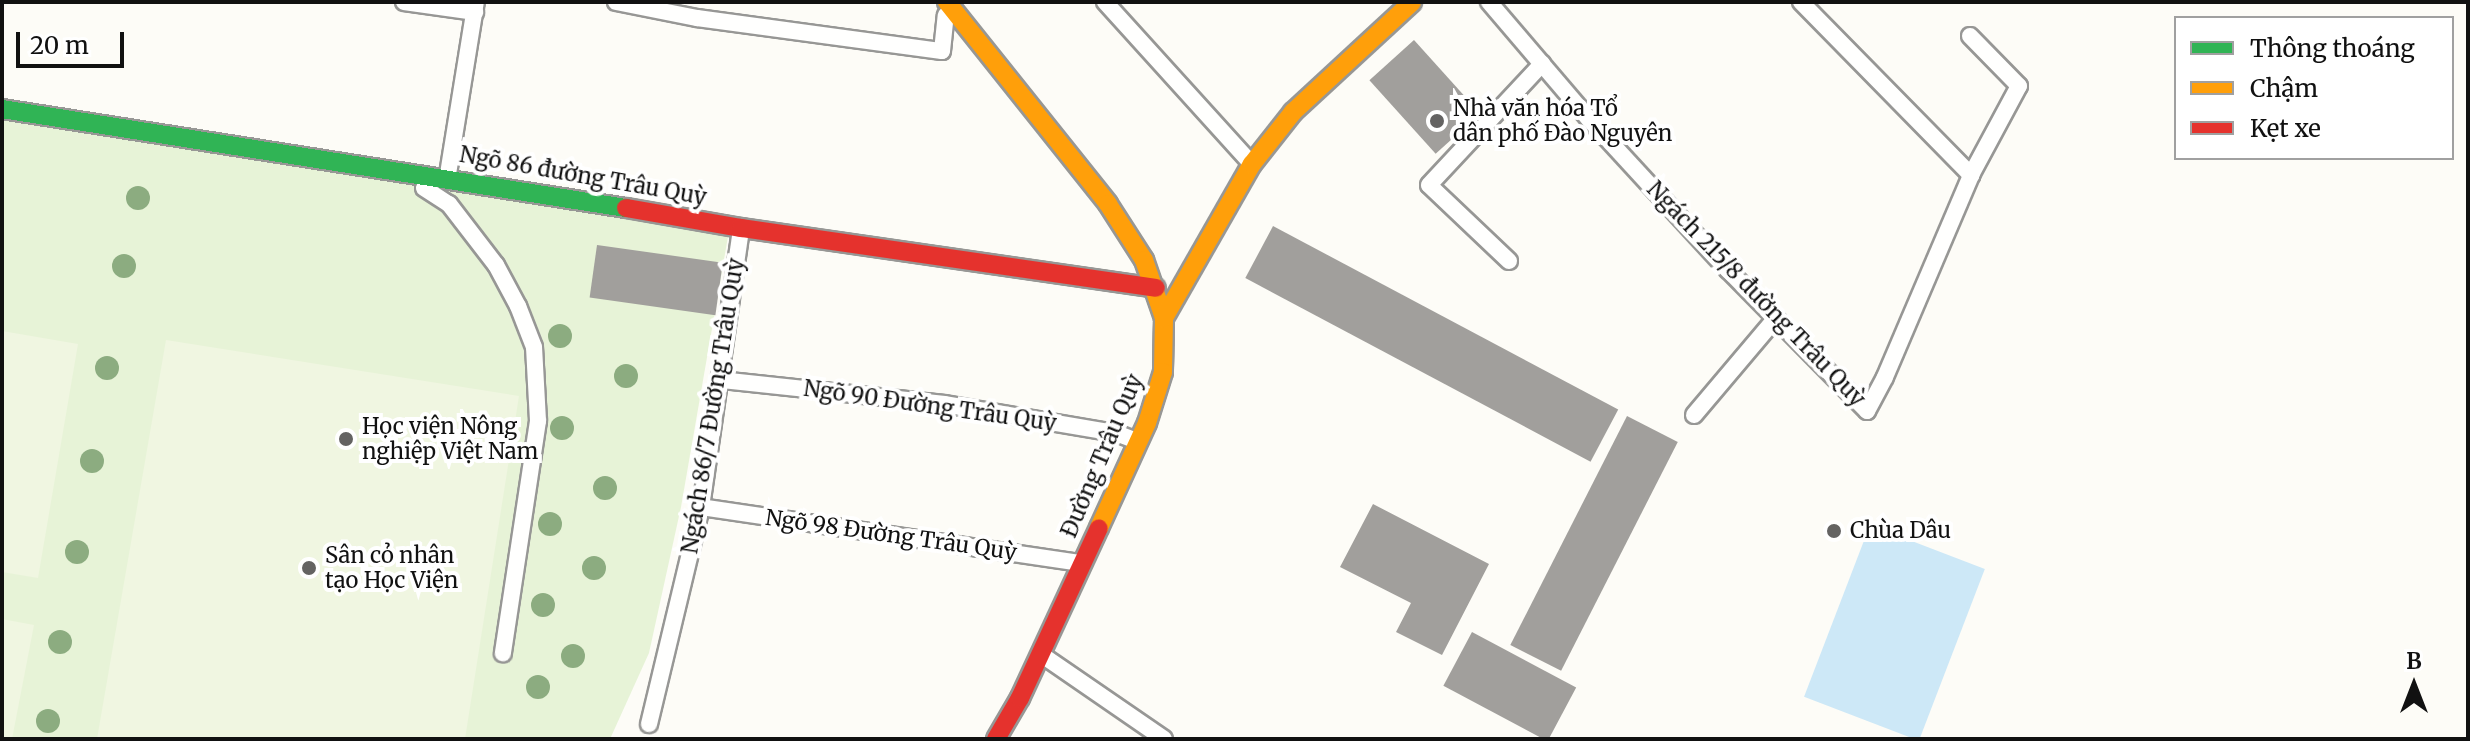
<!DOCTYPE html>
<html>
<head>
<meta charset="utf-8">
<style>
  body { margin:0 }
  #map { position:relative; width:2470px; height:741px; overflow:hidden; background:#fdfcf7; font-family:Merriweather,serif }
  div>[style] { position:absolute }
  .green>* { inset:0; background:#e7f3d7 }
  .pitch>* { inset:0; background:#f0f6e1 }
  .water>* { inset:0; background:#cde8f7; transform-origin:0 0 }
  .building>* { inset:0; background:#a19f9c; transform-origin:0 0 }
  .roads { filter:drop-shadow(2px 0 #979795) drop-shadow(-2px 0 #979795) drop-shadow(0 2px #979795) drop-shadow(0 -2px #979795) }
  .lane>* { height:16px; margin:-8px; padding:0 8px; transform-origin:8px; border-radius:8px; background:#fffffe }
  .fast>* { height:18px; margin:-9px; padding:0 9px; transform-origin:9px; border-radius:9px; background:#30b455 }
  .slow>* { height:18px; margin:-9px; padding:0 9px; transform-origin:9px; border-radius:9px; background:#ff9f0a }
  .jam>* { height:18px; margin:-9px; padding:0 9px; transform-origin:9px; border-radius:9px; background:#e5322d }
  .trees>* { width:24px; height:24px; margin:-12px; border-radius:50%; background:#8cac80 }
  .dots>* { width:22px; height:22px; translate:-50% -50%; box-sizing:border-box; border:4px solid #fff; border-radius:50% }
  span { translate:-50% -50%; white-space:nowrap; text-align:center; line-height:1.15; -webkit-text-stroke:8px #fff; paint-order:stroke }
  .poi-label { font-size:22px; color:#111 }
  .left { translate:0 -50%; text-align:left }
  .street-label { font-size:22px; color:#111 }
  .frame { position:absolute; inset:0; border:4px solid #111; pointer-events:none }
  .legend { position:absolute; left:2174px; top:16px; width:280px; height:144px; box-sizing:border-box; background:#fff; border:2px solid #a0a0a0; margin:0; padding:10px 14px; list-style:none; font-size:24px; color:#111 }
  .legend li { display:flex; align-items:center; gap:16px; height:40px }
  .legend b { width:40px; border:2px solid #a0a0a0 }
  .north { position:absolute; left:2374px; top:645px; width:80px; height:80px; -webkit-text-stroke:6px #fff; paint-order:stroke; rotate:0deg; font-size:22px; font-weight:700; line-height:32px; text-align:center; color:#111 }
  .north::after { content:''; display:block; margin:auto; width:28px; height:36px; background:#111; clip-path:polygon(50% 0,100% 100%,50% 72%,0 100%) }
  .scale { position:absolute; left:16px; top:32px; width:108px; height:36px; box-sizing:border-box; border:4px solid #111; border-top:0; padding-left:10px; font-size:24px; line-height:28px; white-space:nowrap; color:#111; -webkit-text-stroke:6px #fff; paint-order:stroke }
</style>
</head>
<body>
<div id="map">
  <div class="green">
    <i style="clip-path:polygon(2px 115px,730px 225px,681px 507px,649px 653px,610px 739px,2px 739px)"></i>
  </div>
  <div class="pitch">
    <i style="clip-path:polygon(2px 331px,78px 344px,38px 578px,2px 572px)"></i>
    <i style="clip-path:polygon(166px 340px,519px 396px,465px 739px,97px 739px)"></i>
    <i style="clip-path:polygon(2px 619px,34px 625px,12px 739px,2px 739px)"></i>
  </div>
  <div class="water">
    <i style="left:1870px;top:525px;width:123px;height:184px;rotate:21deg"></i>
  </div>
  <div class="building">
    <i style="left:1414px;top:40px;width:99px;height:60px;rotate:48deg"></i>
    <i style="left:1273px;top:226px;width:391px;height:59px;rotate:28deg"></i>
    <i style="left:597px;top:245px;width:127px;height:53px;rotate:8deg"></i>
    <i style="left:1627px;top:416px;width:57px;height:257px;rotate:27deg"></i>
    <i style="clip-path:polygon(1373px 504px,1489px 564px,1442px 655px,1396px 632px,1411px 603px,1340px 567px)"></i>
    <i style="left:1472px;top:632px;width:118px;height:61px;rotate:28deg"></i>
  </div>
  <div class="roads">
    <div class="lane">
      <i style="left:404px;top:2px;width:72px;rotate:8deg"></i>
      <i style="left:616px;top:2px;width:83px;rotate:11.2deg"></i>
      <i style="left:697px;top:18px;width:247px;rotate:7.7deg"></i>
      <i style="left:942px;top:51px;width:36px;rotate:-84deg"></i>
      <i style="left:1105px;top:2px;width:217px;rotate:47.8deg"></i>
      <i style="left:1489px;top:2px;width:154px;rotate:49.5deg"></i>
      <i style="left:1589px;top:119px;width:205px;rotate:47.4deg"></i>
      <i style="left:1728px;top:270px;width:198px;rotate:45.4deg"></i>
      <i style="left:1867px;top:411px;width:38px;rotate:-62deg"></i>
      <i style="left:1885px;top:377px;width:220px;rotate:-66.9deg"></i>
      <i style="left:1971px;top:175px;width:101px;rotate:-61.7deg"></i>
      <i style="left:2019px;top:86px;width:70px;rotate:-134.4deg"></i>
      <i style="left:1801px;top:2px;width:243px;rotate:45.5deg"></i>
      <i style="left:448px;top:174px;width:174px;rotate:-80.8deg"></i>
      <i style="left:424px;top:188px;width:30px;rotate:33deg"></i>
      <i style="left:449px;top:204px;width:77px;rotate:52.4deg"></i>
      <i style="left:496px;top:265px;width:47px;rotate:61.8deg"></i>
      <i style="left:518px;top:306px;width:44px;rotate:68.7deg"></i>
      <i style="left:534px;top:347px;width:74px;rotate:86.9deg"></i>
      <i style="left:538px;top:421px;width:235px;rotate:98.6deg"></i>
      <i style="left:1509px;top:261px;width:110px;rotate:-136.5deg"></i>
      <i style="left:1429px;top:185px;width:166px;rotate:-47deg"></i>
      <i style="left:721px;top:380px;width:224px;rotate:6.1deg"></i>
      <i style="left:944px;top:404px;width:174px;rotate:9.6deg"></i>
      <i style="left:1116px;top:433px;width:22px;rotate:21deg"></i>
      <i style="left:1694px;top:415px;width:126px;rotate:-49.8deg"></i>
      <i style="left:701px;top:507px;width:383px;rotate:8.4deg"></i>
      <i style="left:1042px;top:655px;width:148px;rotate:34.5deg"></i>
      <i style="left:649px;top:724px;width:223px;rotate:-76.5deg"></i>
      <i style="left:701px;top:507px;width:280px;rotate:-81.8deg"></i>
    </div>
    <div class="fast">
      <i style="left:2px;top:109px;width:632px;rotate:9.02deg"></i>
    </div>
    <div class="slow">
      <i style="left:947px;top:2px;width:258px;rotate:51.4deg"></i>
      <i style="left:1108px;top:204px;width:67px;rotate:57.3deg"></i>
      <i style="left:1144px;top:260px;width:61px;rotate:71deg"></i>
      <i style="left:1164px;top:318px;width:54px;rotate:91.1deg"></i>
      <i style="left:1163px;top:372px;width:53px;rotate:107.4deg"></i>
      <i style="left:1147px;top:423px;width:115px;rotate:114.6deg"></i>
      <i style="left:1164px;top:318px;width:177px;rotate:-60.3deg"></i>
      <i style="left:1252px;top:164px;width:66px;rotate:-51.7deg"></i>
      <i style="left:1293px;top:112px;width:162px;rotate:-42.7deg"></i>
    </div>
    <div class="jam">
      <i style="left:626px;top:208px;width:117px;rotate:9.9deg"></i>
      <i style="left:741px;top:228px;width:419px;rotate:8.2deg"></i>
      <i style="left:996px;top:739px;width:48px;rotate:-59.7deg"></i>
      <i style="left:1020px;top:698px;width:187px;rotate:-65.1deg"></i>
    </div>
  </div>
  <div class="trees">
    <i style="left:138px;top:198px"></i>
    <i style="left:124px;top:266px"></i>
    <i style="left:560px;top:336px"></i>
    <i style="left:107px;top:368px"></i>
    <i style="left:626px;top:376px"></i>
    <i style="left:562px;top:428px"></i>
    <i style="left:92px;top:461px"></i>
    <i style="left:605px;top:488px"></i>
    <i style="left:550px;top:524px"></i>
    <i style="left:77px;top:552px"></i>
    <i style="left:594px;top:568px"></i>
    <i style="left:543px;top:605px"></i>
    <i style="left:60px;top:642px"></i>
    <i style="left:573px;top:656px"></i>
    <i style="left:538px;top:687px"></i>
    <i style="left:48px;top:721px"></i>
  </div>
  <div class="dots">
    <i style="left:1437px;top:121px;background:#646362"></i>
    <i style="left:346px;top:439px;background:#646362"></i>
    <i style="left:1834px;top:531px;background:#646362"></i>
    <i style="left:309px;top:568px;background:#646362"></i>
  </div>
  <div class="poi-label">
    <span class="left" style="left:1453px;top:121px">Nhà văn hóa Tổ<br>dân phố Đào Nguyên</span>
    <span class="left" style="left:362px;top:439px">Học viện Nông<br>nghiệp Việt Nam</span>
    <span class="left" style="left:1850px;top:531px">Chùa Dâu</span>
    <span class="left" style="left:325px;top:568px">Sân cỏ nhân<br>tạo Học Viện</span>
  </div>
  <div class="street-label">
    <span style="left:583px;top:176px;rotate:10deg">Ngõ 86 đường Trâu Quỳ</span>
    <span style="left:1756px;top:294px;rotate:46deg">Ngách 215/8 đường Trâu Quỳ</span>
    <span style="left:713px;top:406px;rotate:-81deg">Ngách 86/7 Đường Trâu Quỳ</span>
    <span style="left:930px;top:406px;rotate:8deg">Ngõ 90 Đường Trâu Quỳ</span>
    <span style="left:1102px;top:456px;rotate:-67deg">Đường Trâu Quỳ</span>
    <span style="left:891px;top:535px;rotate:8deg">Ngõ 98 Đường Trâu Quỳ</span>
  </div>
  <div class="frame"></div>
  <ul class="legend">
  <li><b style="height:10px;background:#30b455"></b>Thông thoáng</li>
  <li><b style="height:10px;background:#ff9f0a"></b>Chậm</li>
  <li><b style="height:10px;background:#e5322d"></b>Kẹt xe</li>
  </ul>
  <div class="north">B</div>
  <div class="scale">20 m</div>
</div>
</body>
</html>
